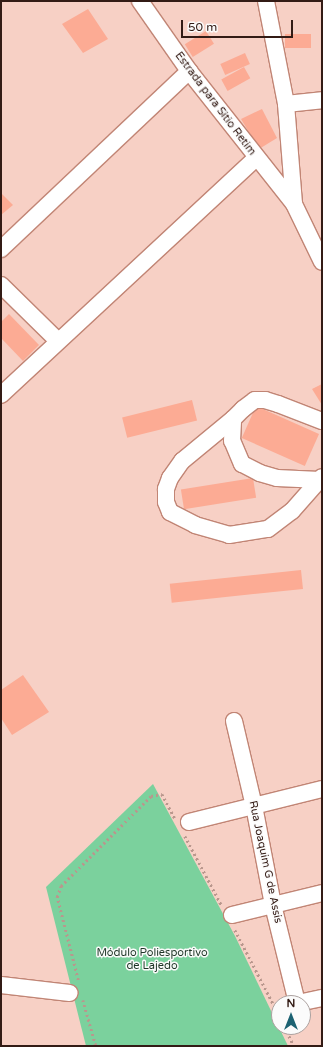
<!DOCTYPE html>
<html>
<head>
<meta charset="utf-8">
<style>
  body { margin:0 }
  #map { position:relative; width:323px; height:1047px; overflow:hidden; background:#f7d0c5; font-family:"Varela Round",sans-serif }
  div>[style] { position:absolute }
  .green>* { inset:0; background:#7bd19d }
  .building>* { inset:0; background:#fcab94; transform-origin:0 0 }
  .path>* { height:2.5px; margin-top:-1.25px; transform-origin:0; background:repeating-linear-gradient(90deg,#b9978d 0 2px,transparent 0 5px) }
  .roads { filter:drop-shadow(1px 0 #c18575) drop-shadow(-1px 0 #c18575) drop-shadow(0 1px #c18575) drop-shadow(0 -1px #c18575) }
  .minor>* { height:16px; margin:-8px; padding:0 8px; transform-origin:8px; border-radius:8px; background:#fff }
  span { translate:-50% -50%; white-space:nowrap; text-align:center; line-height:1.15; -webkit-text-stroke:3px #fbfbfb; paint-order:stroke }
  .street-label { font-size:11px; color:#331b15 }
  .park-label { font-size:11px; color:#1e3627 }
  .frame { position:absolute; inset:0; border:2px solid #331b15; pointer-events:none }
  .north { position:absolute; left:271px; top:995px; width:40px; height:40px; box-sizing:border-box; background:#fbfbfb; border:1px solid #aba19f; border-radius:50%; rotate:0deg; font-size:11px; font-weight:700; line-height:16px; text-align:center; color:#331b15 }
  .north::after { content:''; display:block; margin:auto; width:14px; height:18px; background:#1c6272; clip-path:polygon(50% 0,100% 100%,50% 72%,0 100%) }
  .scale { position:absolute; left:181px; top:20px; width:112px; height:18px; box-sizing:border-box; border:2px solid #331b15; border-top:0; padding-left:5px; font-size:12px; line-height:14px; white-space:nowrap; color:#331b15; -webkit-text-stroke:3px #fbfbfb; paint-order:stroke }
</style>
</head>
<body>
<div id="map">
  <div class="green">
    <i style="clip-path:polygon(153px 784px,235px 936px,288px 1046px,86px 1046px,46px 887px)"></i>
  </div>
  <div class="building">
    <i style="clip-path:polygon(88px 9px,108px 39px,83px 53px,62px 24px)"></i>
    <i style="left:206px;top:31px;width:15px;height:25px;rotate:58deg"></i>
    <i style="left:285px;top:34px;width:26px;height:14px"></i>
    <i style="left:245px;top:53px;width:12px;height:27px;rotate:66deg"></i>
    <i style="left:244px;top:67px;width:13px;height:26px;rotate:61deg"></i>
    <i style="clip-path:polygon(262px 109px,277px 138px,259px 149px,241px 119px)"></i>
    <i style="clip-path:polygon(1px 193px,13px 205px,1px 215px)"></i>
    <i style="clip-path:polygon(9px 314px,39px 345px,23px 361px,1px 338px,1px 322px)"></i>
    <i style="clip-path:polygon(322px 384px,322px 405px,312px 389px)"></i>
    <i style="left:192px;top:400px;width:21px;height:72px;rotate:76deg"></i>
    <i style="left:256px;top:406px;width:69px;height:35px;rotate:24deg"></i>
    <i style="left:253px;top:478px;width:20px;height:73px;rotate:81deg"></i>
    <i style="left:301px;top:570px;width:19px;height:132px;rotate:84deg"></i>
    <i style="clip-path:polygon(23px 675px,49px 712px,12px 735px,1px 718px,1px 690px)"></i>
  </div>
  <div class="path">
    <i style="left:185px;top:836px;width:79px;rotate:62.1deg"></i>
    <i style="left:235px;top:930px;width:96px;rotate:62.6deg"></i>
    <i style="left:78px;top:980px;width:86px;rotate:-104.2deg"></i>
    <i style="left:57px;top:897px;width:12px;rotate:-70deg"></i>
    <i style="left:61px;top:886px;width:127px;rotate:-45deg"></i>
    <i style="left:151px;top:796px;width:11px;rotate:-10deg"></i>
    <i style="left:162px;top:794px;width:27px;rotate:62deg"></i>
    <i style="left:83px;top:1000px;width:48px;rotate:74.2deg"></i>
    <i style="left:285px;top:1027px;width:21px;rotate:65deg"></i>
  </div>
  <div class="roads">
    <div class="minor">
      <i style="left:140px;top:1px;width:85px;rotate:55deg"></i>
      <i style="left:189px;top:71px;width:169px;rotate:51.7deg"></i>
      <i style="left:294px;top:204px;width:64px;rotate:64.2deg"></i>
      <i style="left:266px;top:1px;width:105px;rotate:79deg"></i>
      <i style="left:286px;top:104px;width:100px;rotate:85.4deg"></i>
      <i style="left:286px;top:104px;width:36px;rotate:-6deg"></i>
      <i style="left:1px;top:249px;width:259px;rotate:-43.4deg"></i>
      <i style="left:1px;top:285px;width:80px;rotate:44.5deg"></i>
      <i style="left:1px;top:395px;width:348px;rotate:-42.9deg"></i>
      <i style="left:233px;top:419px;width:66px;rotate:140.5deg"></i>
      <i style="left:182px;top:461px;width:21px;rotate:125deg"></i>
      <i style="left:170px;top:478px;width:12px;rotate:110deg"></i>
      <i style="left:166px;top:489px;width:13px;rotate:90deg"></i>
      <i style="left:166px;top:502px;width:11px;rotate:68deg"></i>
      <i style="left:170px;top:512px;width:28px;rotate:27deg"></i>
      <i style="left:195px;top:525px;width:35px;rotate:16deg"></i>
      <i style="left:229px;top:535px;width:39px;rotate:-9deg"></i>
      <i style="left:268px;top:529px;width:30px;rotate:-37deg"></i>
      <i style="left:292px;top:511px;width:45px;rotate:-48.6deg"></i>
      <i style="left:320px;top:480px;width:43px;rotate:-177.3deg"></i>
      <i style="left:277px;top:478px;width:18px;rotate:-164deg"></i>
      <i style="left:260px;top:473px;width:20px;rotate:-153deg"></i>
      <i style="left:242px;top:464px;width:25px;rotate:-113deg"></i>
      <i style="left:232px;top:441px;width:22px;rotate:-87deg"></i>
      <i style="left:233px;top:419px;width:14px;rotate:-45deg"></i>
      <i style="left:243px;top:409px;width:15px;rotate:-37deg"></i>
      <i style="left:255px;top:400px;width:10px"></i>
      <i style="left:265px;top:400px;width:14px;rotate:17deg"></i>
      <i style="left:278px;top:404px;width:47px;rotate:21.1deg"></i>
      <i style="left:234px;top:721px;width:87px;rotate:76.8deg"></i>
      <i style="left:254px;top:806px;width:101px;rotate:79.1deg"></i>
      <i style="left:273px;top:905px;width:101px;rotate:76.2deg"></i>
      <i style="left:189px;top:822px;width:137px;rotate:-13.9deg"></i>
      <i style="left:232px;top:915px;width:93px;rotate:-13.7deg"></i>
      <i style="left:1px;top:985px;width:69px;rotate:6.6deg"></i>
      <i style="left:298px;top:1003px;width:25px;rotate:-12deg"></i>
    </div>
  </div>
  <div class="street-label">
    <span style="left:215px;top:104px;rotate:53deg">Estrada para Sitio Retim</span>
    <span style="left:265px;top:862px;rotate:78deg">Rua Joaquim G de Assis</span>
  </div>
  <div class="park-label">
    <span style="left:152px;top:960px">Módulo Poliesportivo<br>de Lajedo</span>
  </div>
  <div class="frame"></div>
  <div class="north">N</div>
  <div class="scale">50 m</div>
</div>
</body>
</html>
